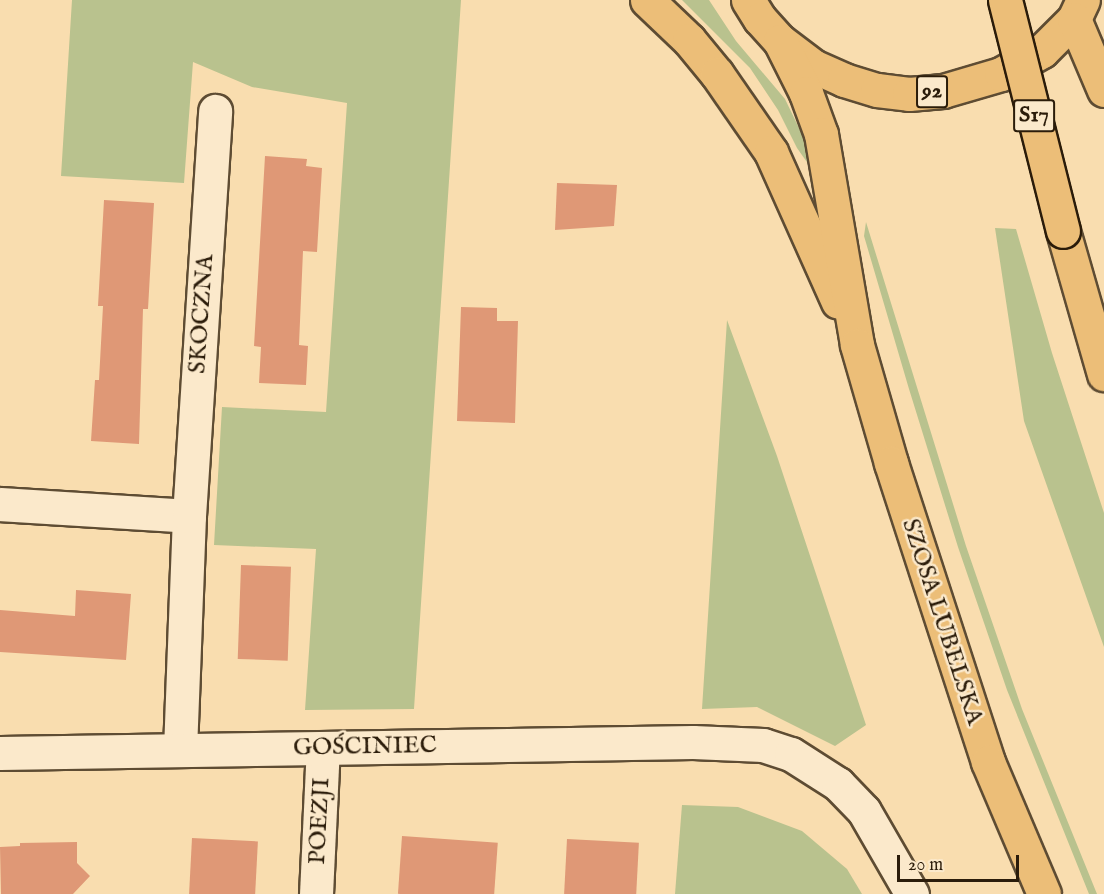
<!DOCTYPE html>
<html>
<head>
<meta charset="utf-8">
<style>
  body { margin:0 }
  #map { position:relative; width:1104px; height:894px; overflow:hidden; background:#f9ddaf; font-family:"IM FELL English",serif }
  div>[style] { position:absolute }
  .green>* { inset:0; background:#b9c28e }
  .building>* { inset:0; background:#df9876; transform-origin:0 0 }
  .roads { filter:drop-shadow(2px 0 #5e4c33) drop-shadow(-2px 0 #5e4c33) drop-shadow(0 2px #5e4c33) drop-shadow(0 -2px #5e4c33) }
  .street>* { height:33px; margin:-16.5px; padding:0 16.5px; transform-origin:16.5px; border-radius:16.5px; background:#fbe9cb }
  .secondary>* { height:33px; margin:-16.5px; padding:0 16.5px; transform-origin:16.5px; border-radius:16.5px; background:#fbe9cb }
  .primary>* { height:33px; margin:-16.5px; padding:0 16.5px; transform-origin:16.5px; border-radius:16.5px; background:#ecbe78 }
  .highway>* { height:33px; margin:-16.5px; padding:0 16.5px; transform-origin:16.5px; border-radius:16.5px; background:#ecbe78 }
  .bridges { filter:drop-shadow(2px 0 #2b1c0a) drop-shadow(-2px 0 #2b1c0a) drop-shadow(0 2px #2b1c0a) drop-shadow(0 -2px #2b1c0a) }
  .highway-bridge>* { height:33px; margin:-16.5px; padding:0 16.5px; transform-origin:16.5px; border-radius:16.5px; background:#ecbe78 }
  span { translate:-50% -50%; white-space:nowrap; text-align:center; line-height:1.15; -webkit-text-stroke:5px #fbe9cb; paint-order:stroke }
  .shield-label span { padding:2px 4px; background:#fbe9cb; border:2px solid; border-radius:4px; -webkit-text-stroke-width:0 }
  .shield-label { font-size:22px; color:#2b1c0a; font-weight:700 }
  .street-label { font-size:24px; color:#2b1c0a }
  .scale { position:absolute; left:897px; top:855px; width:122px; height:27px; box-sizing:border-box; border:3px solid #2b1c0a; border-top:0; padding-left:8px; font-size:18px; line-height:21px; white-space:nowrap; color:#2b1c0a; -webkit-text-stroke:4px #fbe9cb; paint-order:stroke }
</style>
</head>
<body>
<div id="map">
  <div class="green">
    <i style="clip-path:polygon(72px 0,461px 0,414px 709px,305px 710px,316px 549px,214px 545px,222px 407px,326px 412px,347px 103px,252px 87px,193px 62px,184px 183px,61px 176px)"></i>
    <i style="clip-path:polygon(682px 0,709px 0,736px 41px,785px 99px,811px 153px,816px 175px,797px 148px,778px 110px,750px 68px)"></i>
    <i style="clip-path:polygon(866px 222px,966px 546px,1022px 709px,1097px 894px,1089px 894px,1007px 690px,958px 547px,909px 389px,864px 236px)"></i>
    <i style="clip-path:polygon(995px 228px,1016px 229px,1052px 353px,1104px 513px,1104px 647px,1024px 421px)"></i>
    <i style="clip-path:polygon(727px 320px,777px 456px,866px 725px,835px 746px,757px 707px,702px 709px)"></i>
    <i style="clip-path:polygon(682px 805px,738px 807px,802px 831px,847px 869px,862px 894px,675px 894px)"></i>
  </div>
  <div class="building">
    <i style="clip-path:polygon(265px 156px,307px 159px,306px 166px,322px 168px,317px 252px,303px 251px,299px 345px,308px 346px,306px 385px,259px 383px,261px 347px,254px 346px)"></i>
    <i style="clip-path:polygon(557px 183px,617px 185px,614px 226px,555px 230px)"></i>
    <i style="clip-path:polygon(104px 200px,154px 203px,148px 309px,143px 309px,139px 444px,91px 441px,95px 380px,99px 380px,103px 306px,98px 306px)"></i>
    <i style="clip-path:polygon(461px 307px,497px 308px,497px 321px,518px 321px,515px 423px,457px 421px)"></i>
    <i style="left:241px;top:565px;width:50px;height:94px;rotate:2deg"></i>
    <i style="clip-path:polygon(76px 590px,131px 594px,126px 660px,0 652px,0 610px,75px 616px)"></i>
    <i style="left:402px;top:836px;width:96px;height:58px;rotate:4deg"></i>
    <i style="left:192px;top:838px;width:66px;height:56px;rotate:3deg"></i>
    <i style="left:567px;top:839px;width:72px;height:55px;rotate:3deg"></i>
    <i style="clip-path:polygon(77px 842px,77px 863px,90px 876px,73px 894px,1px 894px,0 847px,20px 846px,20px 843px)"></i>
  </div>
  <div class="roads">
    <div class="street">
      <i style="left:0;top:504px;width:189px;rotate:3.6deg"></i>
      <i style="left:180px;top:750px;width:234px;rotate:-87.8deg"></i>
      <i style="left:189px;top:516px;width:406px;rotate:-86.3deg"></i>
      <i style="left:316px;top:894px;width:146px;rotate:-87.3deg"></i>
    </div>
    <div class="secondary">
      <i style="left:0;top:753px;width:693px;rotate:-0.91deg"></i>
      <i style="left:693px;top:742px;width:70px;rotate:2.5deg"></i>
      <i style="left:763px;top:745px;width:29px;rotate:18deg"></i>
      <i style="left:791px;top:754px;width:56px;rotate:32.6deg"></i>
      <i style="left:838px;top:784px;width:37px;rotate:46deg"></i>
      <i style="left:864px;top:811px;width:96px;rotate:60deg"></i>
    </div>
    <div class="primary">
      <i style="left:748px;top:0;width:22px;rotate:58deg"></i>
      <i style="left:760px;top:19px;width:30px;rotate:48deg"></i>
      <i style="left:780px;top:41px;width:41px;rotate:37.1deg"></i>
      <i style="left:813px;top:66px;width:34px;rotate:24deg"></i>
      <i style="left:844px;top:80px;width:34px;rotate:17deg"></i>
      <i style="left:877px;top:90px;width:32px;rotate:7deg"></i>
      <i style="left:909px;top:94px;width:34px;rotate:-5deg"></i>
      <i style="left:943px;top:91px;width:60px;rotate:-16.3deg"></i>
      <i style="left:1001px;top:74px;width:47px;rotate:-29.3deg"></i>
      <i style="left:1042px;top:51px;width:45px;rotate:-45deg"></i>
      <i style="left:1074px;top:19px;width:21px;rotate:-65deg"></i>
      <i style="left:1074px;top:19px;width:77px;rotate:67.1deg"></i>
    </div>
    <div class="highway">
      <i style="left:647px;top:0;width:58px;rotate:43.6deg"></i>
      <i style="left:689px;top:40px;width:44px;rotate:50.5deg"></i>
      <i style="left:717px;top:74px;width:95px;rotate:55.3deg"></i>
      <i style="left:771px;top:152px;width:164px;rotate:65.9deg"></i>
      <i style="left:780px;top:41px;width:58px;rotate:63.4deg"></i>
      <i style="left:806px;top:93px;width:44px;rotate:69.9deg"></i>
      <i style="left:821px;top:134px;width:214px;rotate:80.3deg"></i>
      <i style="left:857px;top:345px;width:123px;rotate:73.9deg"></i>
      <i style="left:891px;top:463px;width:314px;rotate:72deg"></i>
      <i style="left:988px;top:762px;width:143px;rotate:67deg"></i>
      <i style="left:1063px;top:231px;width:149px;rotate:74deg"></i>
    </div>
  </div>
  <div class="bridges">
    <div class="highway-bridge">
      <i style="left:1005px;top:0;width:238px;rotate:75.9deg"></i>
    </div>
  </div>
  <div class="shield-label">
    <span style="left:932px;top:92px">92</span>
    <span style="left:1034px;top:116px">S17</span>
  </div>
  <div class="street-label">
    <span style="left:202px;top:314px;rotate:-86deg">SKOCZNA</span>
    <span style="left:942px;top:622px;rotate:72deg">SZOSA LUBELSKA</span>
    <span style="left:365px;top:747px;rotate:-1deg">GOŚCINIEC</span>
    <span style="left:320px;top:821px;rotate:-87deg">POEZJI</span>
  </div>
  <div class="scale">20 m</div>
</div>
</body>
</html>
